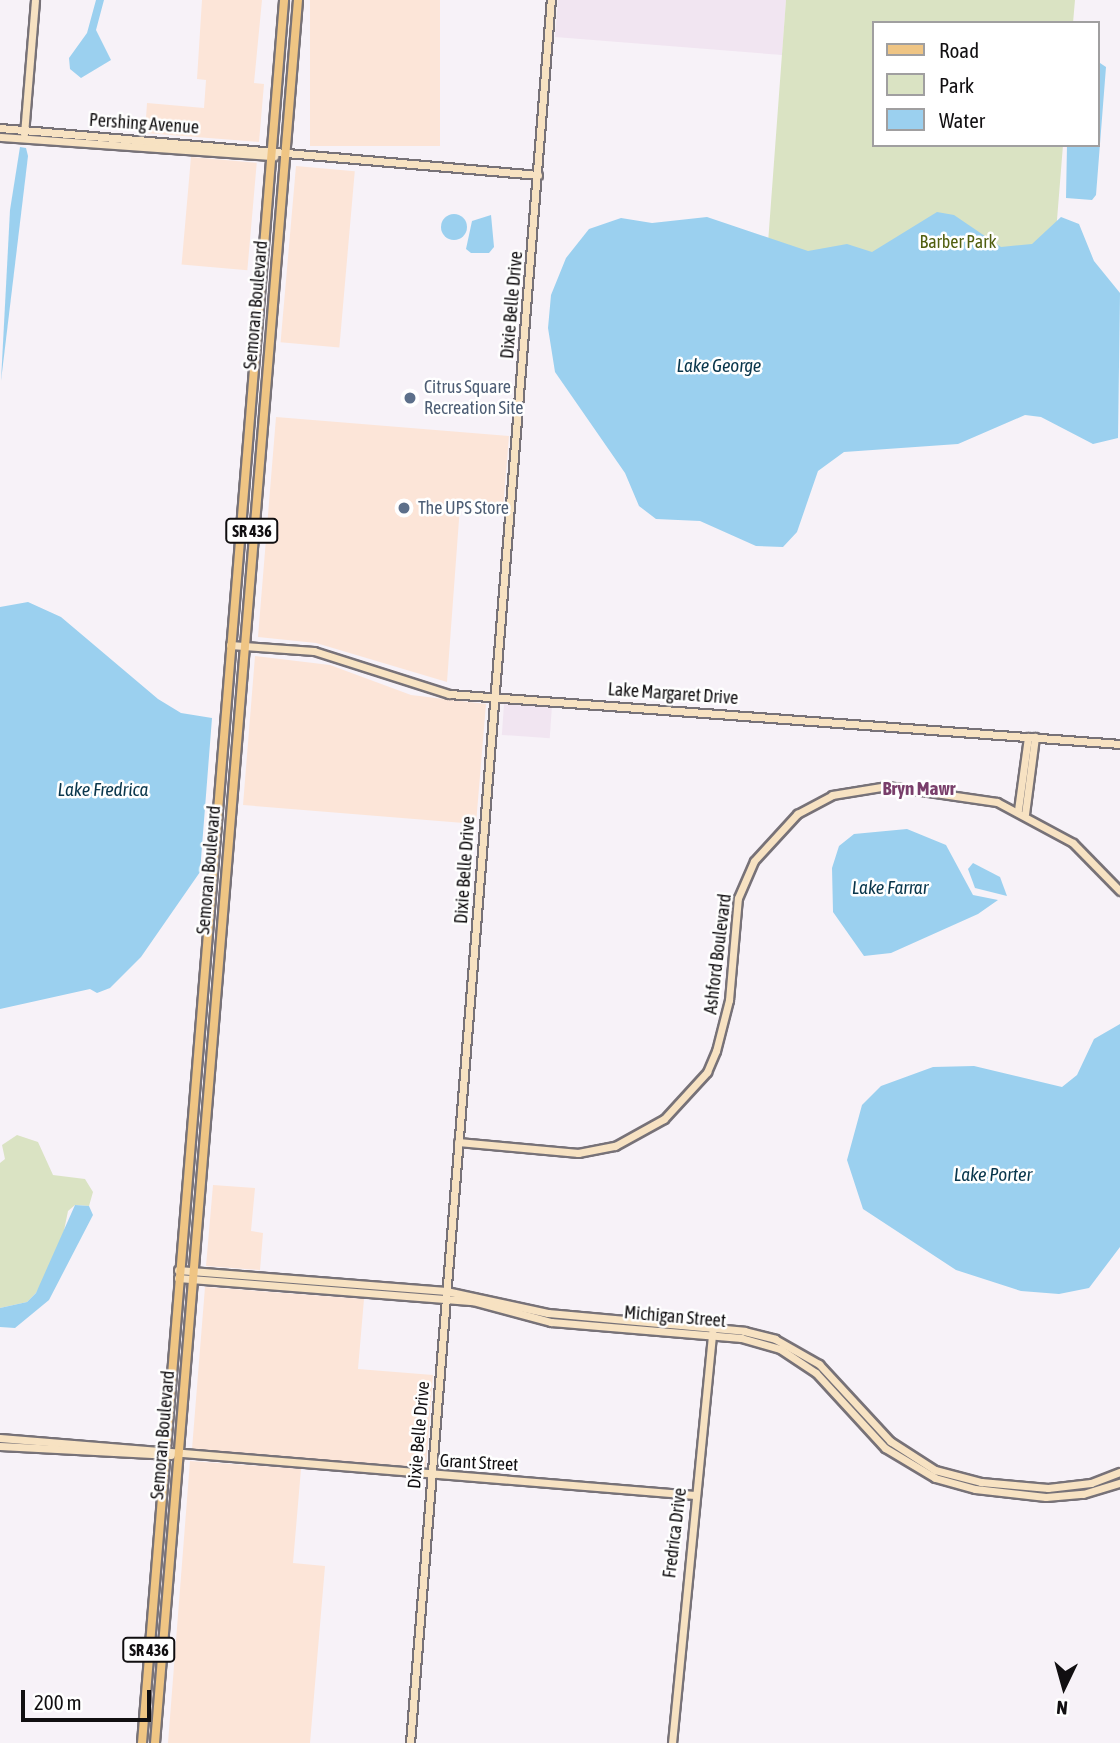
<!DOCTYPE html>
<html>
<head>
<meta charset="utf-8">
<style>
  body { margin:0 }
  #map { position:relative; width:1120px; height:1743px; overflow:hidden; background:#f7f2f8; font-family:"Asap Condensed",sans-serif }
  div>[style] { position:absolute }
  .commercial>* { inset:0; background:#fce5d8; transform-origin:0 0 }
  .built>* { inset:0; background:#f1e5f1; transform-origin:0 0 }
  .green>* { inset:0; background:#dae3c3 }
  .water>* { inset:0; background:#9bd0ef }
  .round { border-radius:50% }
  .roads { filter:drop-shadow(2px 0 #777278) drop-shadow(-2px 0 #777278) drop-shadow(0 2px #777278) drop-shadow(0 -2px #777278) }
  .secondary>* { height:7px; margin:-3.5px; padding:0 3.5px; transform-origin:3.5px; border-radius:3.5px; background:#f7e2c2 }
  .primary>* { height:8px; margin:-4px; padding:0 4px; transform-origin:4px; border-radius:4px; background:#efc584 }
  .dots>* { width:19px; height:19px; translate:-50% -50%; box-sizing:border-box; border:4px solid #fff; border-radius:50% }
  span { translate:-50% -50%; white-space:nowrap; text-align:center; line-height:1.15; -webkit-text-stroke:5px #fff; paint-order:stroke }
  .shield-label span { padding:2px 5px; background:#fff; border:2px solid; border-radius:5px; -webkit-text-stroke-width:0 }
  .shield-label { font-size:16px; color:#110f11; font-weight:700 }
  .street-label { font-size:18px; color:#110f11 }
  .park-label { font-size:18px; color:#515f10 }
  .service-label { font-size:18px; color:#4e5e75 }
  .left { translate:0 -50%; text-align:left }
  .water-label { font-size:19px; color:#09364c; font-style:italic }
  .neighbourhood-label { font-size:19px; color:#793f6b; font-weight:700 }
  .legend { position:absolute; left:872px; top:21px; width:228px; height:126px; box-sizing:border-box; background:#fff; border:2px solid #a09fa0; margin:0; padding:9px 12px; list-style:none; font-size:21px; color:#110f11 }
  .legend li { display:flex; align-items:center; gap:14px; height:35px }
  .legend b { width:35px; border:2px solid #a09fa0 }
  .north { position:absolute; left:1029px; top:1652px; width:70px; height:70px; -webkit-text-stroke:5px #fff; paint-order:stroke; rotate:185deg; font-size:19px; font-weight:700; line-height:28px; text-align:center; color:#110f11 }
  .north::after { content:''; display:block; margin:auto; width:24px; height:32px; background:#110f11; clip-path:polygon(50% 0,100% 100%,50% 72%,0 100%) }
  .scale { position:absolute; left:21px; top:1690px; width:130px; height:32px; box-sizing:border-box; border:4px solid #110f11; border-top:0; padding-left:9px; font-size:21px; line-height:24px; white-space:nowrap; color:#110f11; -webkit-text-stroke:5px #fff; paint-order:stroke }
</style>
</head>
<body>
<div id="map">
  <div class="commercial">
    <i style="clip-path:polygon(202px 0,262px 0,254px 83px,264px 84px,259px 142px,145px 133px,147px 103px,204px 108px,206px 80px,197px 79px)"></i>
    <i style="left:310px;top:0;width:130px;height:146px"></i>
    <i style="left:191px;top:157px;width:66px;height:108px;rotate:5deg"></i>
    <i style="left:296px;top:166px;width:59px;height:177px;rotate:5deg"></i>
    <i style="clip-path:polygon(276px 417px,509px 436px,503px 510px,460px 506px,447px 682px,316px 643px,258px 637px)"></i>
    <i style="clip-path:polygon(255px 656px,330px 665px,411px 695px,486px 704px,476px 824px,243px 805px)"></i>
    <i style="clip-path:polygon(213px 1185px,255px 1188px,251px 1231px,263px 1233px,260px 1270px,206px 1266px)"></i>
    <i style="clip-path:polygon(205px 1287px,364px 1299px,358px 1369px,433px 1375px,426px 1468px,192px 1449px)"></i>
    <i style="clip-path:polygon(190px 1461px,301px 1469px,293px 1563px,325px 1566px,310px 1743px,168px 1743px)"></i>
  </div>
  <div class="built">
    <i style="clip-path:polygon(558px 0,786px 0,782px 55px,555px 37px)"></i>
    <i style="left:504px;top:704px;width:48px;height:31px;rotate:4deg"></i>
  </div>
  <div class="green">
    <i style="clip-path:polygon(786px 0,1075px 0,1073px 23px,873px 23px,873px 145px,1063px 145px,1047px 345px,762px 324px)"></i>
    <i style="clip-path:polygon(17px 1135px,38px 1142px,53px 1175px,85px 1179px,93px 1192px,89px 1206px,75px 1205px,68px 1211px,60px 1250px,36px 1293px,27px 1302px,0 1308px,0 1163px,5px 1159px,2px 1145px)"></i>
  </div>
  <div class="water">
    <i style="clip-path:polygon(96px 0,104px 0,96px 30px,111px 60px,81px 78px,70px 69px,69px 58px,87px 33px)"></i>
    <i style="clip-path:polygon(1097px 61px,1106px 67px,1096px 195px,1092px 200px,1066px 198px,1067px 145px,1097px 145px)"></i>
    <i style="clip-path:polygon(20px 147px,26px 148px,28px 156px,1px 381px,10px 210px)"></i>
    <i style="clip-path:polygon(937px 212px,954px 215px,1001px 247px,1032px 244px,1061px 217px,1079px 224px,1094px 261px,1120px 293px,1118px 438px,1093px 444px,1041px 417px,1025px 415px,958px 444px,844px 452px,818px 471px,797px 532px,783px 547px,756px 546px,700px 521px,656px 519px,639px 506px,625px 473px,555px 372px,548px 328px,551px 295px,566px 258px,589px 229px,621px 218px,652px 223px,707px 217px,808px 251px,847px 244px,872px 252px)"></i>
    <i class="round" style="left:441px;top:214px;width:26px;height:26px"></i>
    <i style="clip-path:polygon(491px 215px,494px 247px,489px 253px,471px 253px,466px 249px,472px 221px)"></i>
    <i style="clip-path:polygon(28px 602px,61px 617px,158px 699px,181px 713px,212px 718px,200px 872px,141px 957px,110px 988px,97px 993px,90px 989px,0 1009px,0 607px)"></i>
    <i style="clip-path:polygon(907px 829px,946px 845px,973px 895px,998px 900px,978px 914px,891px 953px,864px 956px,833px 912px,832px 868px,839px 846px,854px 834px)"></i>
    <i style="clip-path:polygon(973px 863px,1000px 877px,1007px 896px,975px 888px,968px 869px)"></i>
    <i style="clip-path:polygon(1120px 1024px,1120px 1247px,1089px 1288px,1059px 1294px,1021px 1291px,956px 1270px,863px 1209px,847px 1160px,862px 1105px,881px 1086px,933px 1067px,974px 1066px,1062px 1087px,1077px 1075px,1094px 1039px)"></i>
    <i style="clip-path:polygon(75px 1205px,89px 1206px,93px 1215px,49px 1300px,15px 1328px,0 1327px,0 1308px,27px 1302px,36px 1293px)"></i>
  </div>
  <div class="roads">
    <div class="secondary">
      <i style="left:0;top:128px;width:540px;rotate:4.99deg"></i>
      <i style="left:24px;top:134px;width:134px;rotate:-85.3deg"></i>
      <i style="left:0;top:137px;width:275px;rotate:4deg"></i>
      <i style="left:230px;top:645px;width:84px;rotate:4.1deg"></i>
      <i style="left:314px;top:651px;width:142px;rotate:17.7deg"></i>
      <i style="left:449px;top:694px;width:673px;rotate:4.26deg"></i>
      <i style="left:1018px;top:810px;width:74px;rotate:-82.2deg"></i>
      <i style="left:1025px;top:814px;width:78px;rotate:-82.6deg"></i>
      <i style="left:458px;top:1142px;width:121px;rotate:5.2deg"></i>
      <i style="left:578px;top:1153px;width:38px;rotate:-11deg"></i>
      <i style="left:615px;top:1146px;width:56px;rotate:-28.9deg"></i>
      <i style="left:664px;top:1119px;width:64px;rotate:-47.5deg"></i>
      <i style="left:707px;top:1072px;width:23px;rotate:-67deg"></i>
      <i style="left:716px;top:1051px;width:53px;rotate:-75.7deg"></i>
      <i style="left:729px;top:1000px;width:102px;rotate:-85deg"></i>
      <i style="left:738px;top:898px;width:40px;rotate:-66.6deg"></i>
      <i style="left:754px;top:861px;width:64px;rotate:-47.5deg"></i>
      <i style="left:797px;top:814px;width:40px;rotate:-28deg"></i>
      <i style="left:832px;top:795px;width:56px;rotate:-9.3deg"></i>
      <i style="left:887px;top:786px;width:111px;rotate:8.3deg"></i>
      <i style="left:997px;top:802px;width:86px;rotate:28.3deg"></i>
      <i style="left:1073px;top:843px;width:67px;rotate:45.6deg"></i>
      <i style="left:178px;top:1270px;width:269px;rotate:4.5deg"></i>
      <i style="left:446px;top:1291px;width:104px;rotate:12.2deg"></i>
      <i style="left:548px;top:1313px;width:197px;rotate:5.2deg"></i>
      <i style="left:744px;top:1331px;width:32px;rotate:14deg"></i>
      <i style="left:775px;top:1339px;width:51px;rotate:29.6deg"></i>
      <i style="left:819px;top:1364px;width:105px;rotate:47.3deg"></i>
      <i style="left:890px;top:1441px;width:54px;rotate:32.8deg"></i>
      <i style="left:935px;top:1470px;width:48px;rotate:14.6deg"></i>
      <i style="left:981px;top:1482px;width:67px;rotate:5.1deg"></i>
      <i style="left:1048px;top:1488px;width:43px;rotate:-6.6deg"></i>
      <i style="left:1091px;top:1483px;width:31px;rotate:-21deg"></i>
      <i style="left:178px;top:1278px;width:296px;rotate:4.5deg"></i>
      <i style="left:473px;top:1301px;width:81px;rotate:15.1deg"></i>
      <i style="left:551px;top:1322px;width:191px;rotate:4.8deg"></i>
      <i style="left:741px;top:1338px;width:41px;rotate:15.8deg"></i>
      <i style="left:780px;top:1349px;width:43px;rotate:33.7deg"></i>
      <i style="left:816px;top:1373px;width:102px;rotate:47.4deg"></i>
      <i style="left:885px;top:1448px;width:58px;rotate:31deg"></i>
      <i style="left:935px;top:1478px;width:41px;rotate:15.4deg"></i>
      <i style="left:975px;top:1489px;width:71px;rotate:6.4deg"></i>
      <i style="left:1046px;top:1497px;width:37px;rotate:-5deg"></i>
      <i style="left:1083px;top:1494px;width:39px;rotate:-17deg"></i>
      <i style="left:0;top:1438px;width:697px;rotate:4.69deg"></i>
      <i style="left:0;top:1446px;width:171px;rotate:3deg"></i>
      <i style="left:410px;top:1743px;width:1749px;rotate:-85.38deg"></i>
      <i style="left:672px;top:1743px;width:413px;rotate:-84.4deg"></i>
    </div>
    <div class="primary">
      <i style="left:142px;top:1743px;width:1749px;rotate:-85.34deg"></i>
      <i style="left:155px;top:1743px;width:1749px;rotate:-85.31deg"></i>
    </div>
  </div>
  <div class="dots">
    <i style="left:410px;top:398px;background:#5c6f8a"></i>
    <i style="left:404px;top:508px;background:#5c6f8a"></i>
  </div>
  <div class="shield-label">
    <span style="left:252px;top:531px">SR 436</span>
    <span style="left:149px;top:1650px">SR 436</span>
  </div>
  <div class="street-label">
    <span style="left:144px;top:124px;rotate:4deg">Pershing Avenue</span>
    <span style="left:256px;top:305px;rotate:-85deg">Semoran Boulevard</span>
    <span style="left:512px;top:305px;rotate:-85deg">Dixie Belle Drive</span>
    <span style="left:673px;top:694px;rotate:4deg">Lake Margaret Drive</span>
    <span style="left:209px;top:870px;rotate:-85deg">Semoran Boulevard</span>
    <span style="left:465px;top:870px;rotate:-86deg">Dixie Belle Drive</span>
    <span style="left:718px;top:954px;rotate:-83deg">Ashford Boulevard</span>
    <span style="left:675px;top:1317px;rotate:5deg">Michigan Street</span>
    <span style="left:163px;top:1435px;rotate:-85deg">Semoran Boulevard</span>
    <span style="left:419px;top:1435px;rotate:-85deg">Dixie Belle Drive</span>
    <span style="left:479px;top:1463px;rotate:3deg">Grant Street</span>
    <span style="left:675px;top:1533px;rotate:-83deg">Fredrica Drive</span>
  </div>
  <div class="park-label">
    <span style="left:958px;top:242px">Barber Park</span>
  </div>
  <div class="service-label">
    <span class="left" style="left:424px;top:398px">Citrus Square<br>Recreation Site</span>
    <span class="left" style="left:418px;top:508px">The UPS Store</span>
  </div>
  <div class="water-label">
    <span style="left:719px;top:366px">Lake George</span>
    <span style="left:103px;top:790px">Lake Fredrica</span>
    <span style="left:890px;top:888px">Lake Farrar</span>
    <span style="left:993px;top:1175px">Lake Porter</span>
  </div>
  <div class="neighbourhood-label">
    <span style="left:919px;top:789px">Bryn Mawr</span>
  </div>
  <ul class="legend">
  <li><b style="height:9px;background:#efc584"></b>Road</li>
  <li><b style="height:19px;background:#dae3c3"></b>Park</li>
  <li><b style="height:19px;background:#9bd0ef"></b>Water</li>
  </ul>
  <div class="north">N</div>
  <div class="scale">200 m</div>
</div>
</body>
</html>
